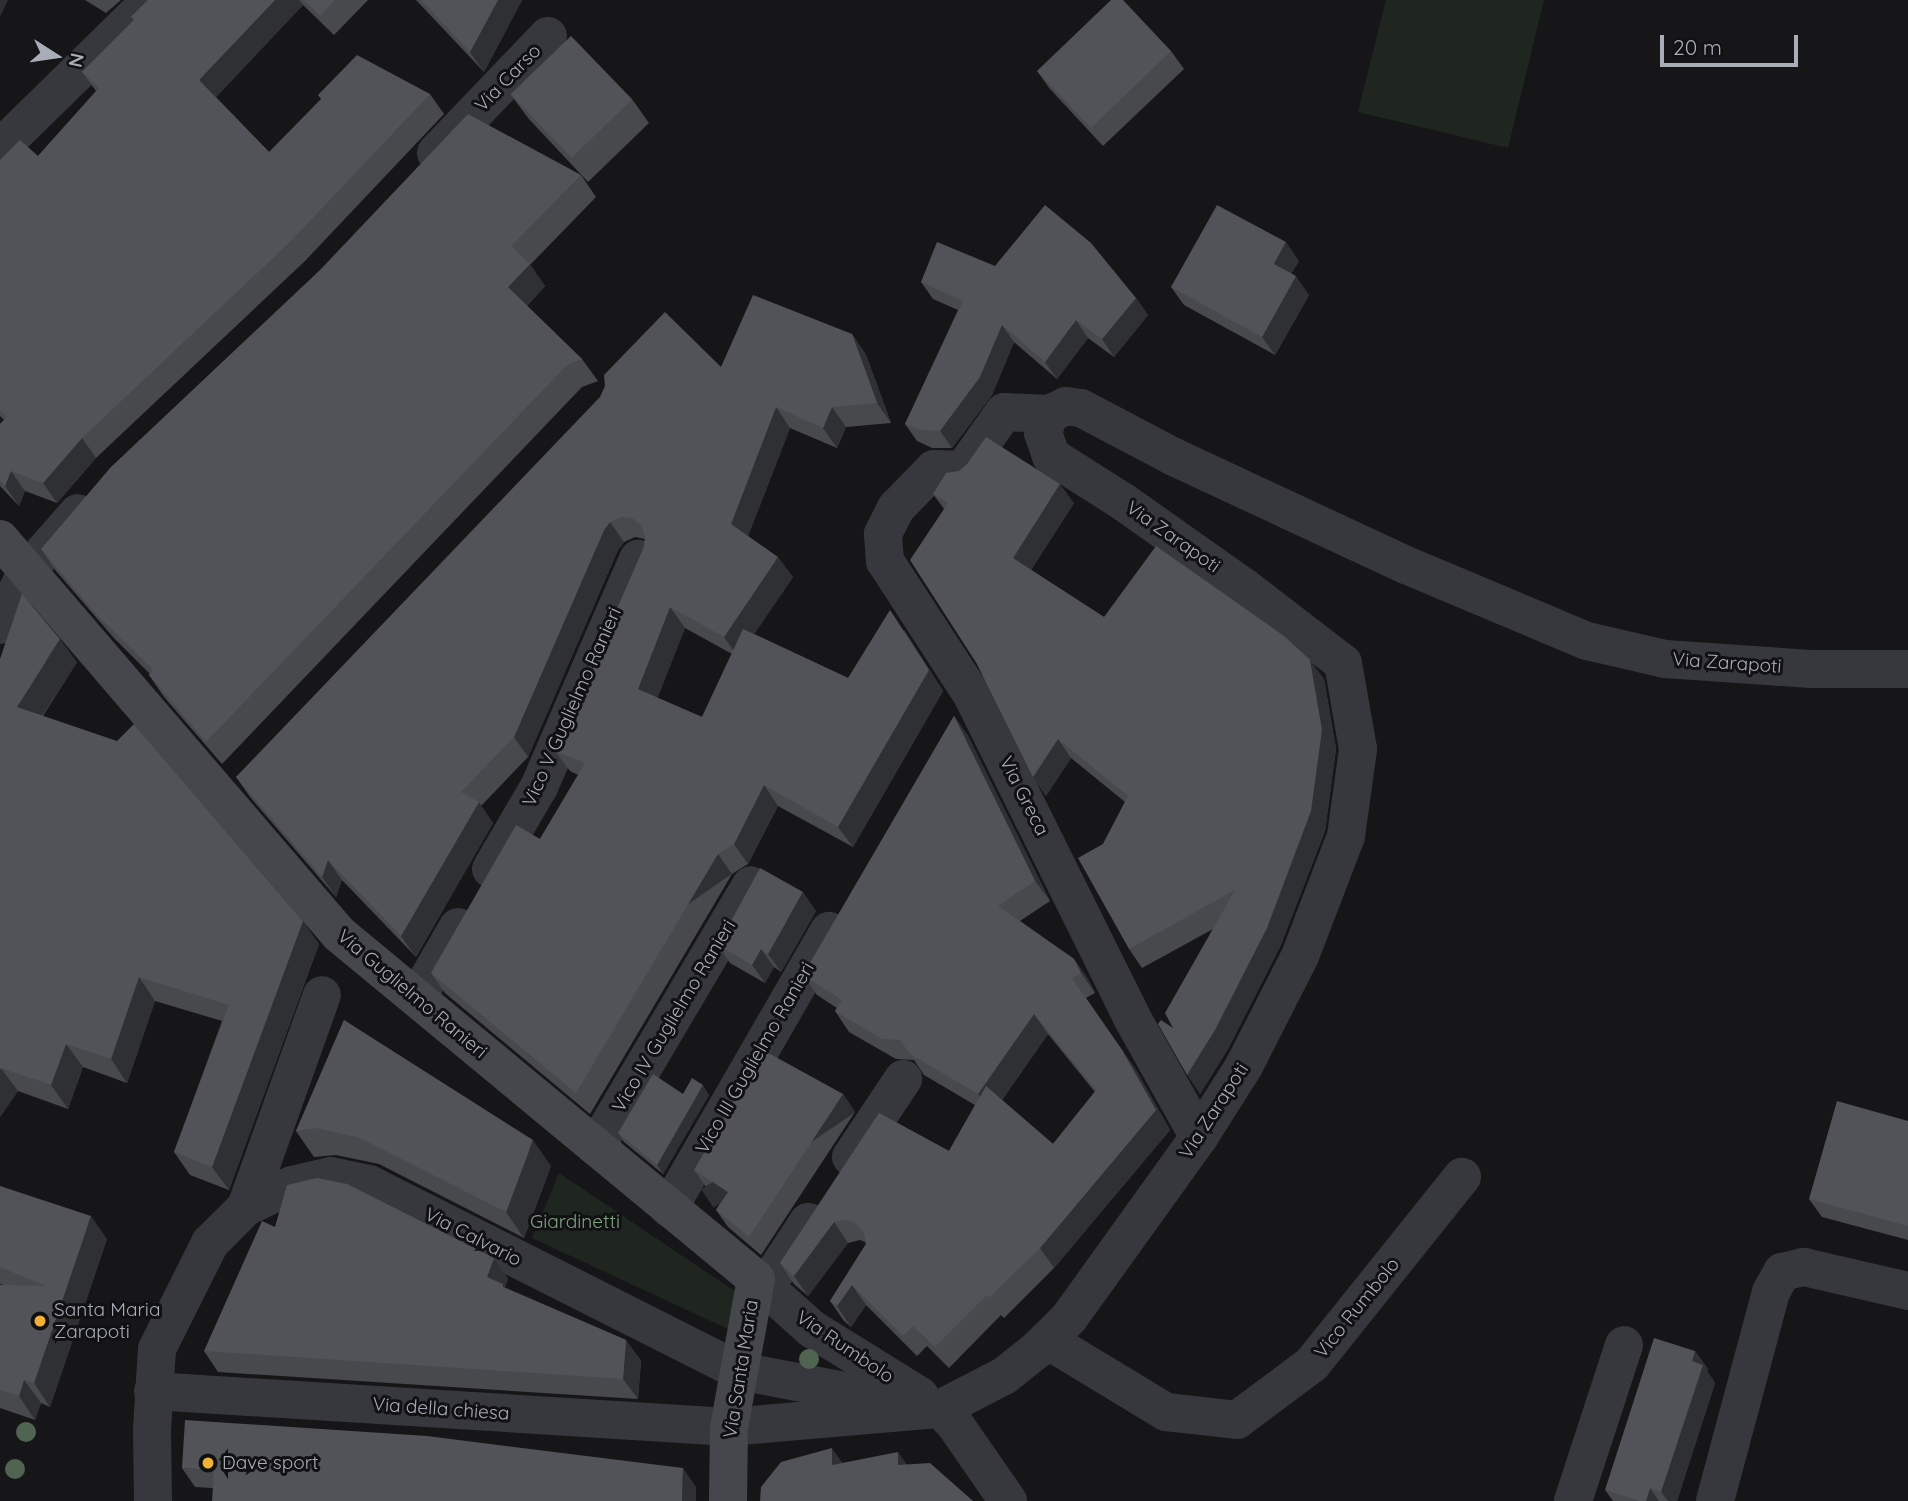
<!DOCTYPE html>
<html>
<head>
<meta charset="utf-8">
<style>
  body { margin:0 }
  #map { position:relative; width:1908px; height:1501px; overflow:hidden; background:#161618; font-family:Quicksand,sans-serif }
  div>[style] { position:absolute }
  .green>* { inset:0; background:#1e261f }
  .street>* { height:38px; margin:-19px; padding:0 19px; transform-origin:19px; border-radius:19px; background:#37383d }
  .secondary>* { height:38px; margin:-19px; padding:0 19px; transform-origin:19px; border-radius:19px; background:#45474d }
  .trees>* { width:20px; height:20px; margin:-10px; border-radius:50%; background:#506452 }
  .wall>* { inset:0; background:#47494d }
  .shaded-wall>* { inset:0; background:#2f3033; transform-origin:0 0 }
  .building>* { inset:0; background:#525359; transform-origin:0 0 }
  .dots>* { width:19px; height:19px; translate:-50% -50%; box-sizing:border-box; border:4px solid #111113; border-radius:50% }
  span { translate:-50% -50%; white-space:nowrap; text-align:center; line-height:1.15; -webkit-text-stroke:6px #111113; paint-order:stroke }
  .street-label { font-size:19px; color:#a8adb8 }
  .park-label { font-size:19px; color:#7fa381 }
  .poi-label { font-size:19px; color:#a8adb8 }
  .left { translate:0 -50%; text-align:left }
  .north { position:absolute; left:21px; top:21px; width:70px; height:70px; -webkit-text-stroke:5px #111113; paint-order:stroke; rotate:102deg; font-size:19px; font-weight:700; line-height:28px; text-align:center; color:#a8adb8 }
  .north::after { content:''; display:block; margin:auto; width:24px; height:32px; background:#a8adb8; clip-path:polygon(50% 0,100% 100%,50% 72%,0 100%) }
  .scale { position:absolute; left:1660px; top:35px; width:138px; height:32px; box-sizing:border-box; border:4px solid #a8adb8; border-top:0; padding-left:9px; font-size:21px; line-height:24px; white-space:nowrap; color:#a8adb8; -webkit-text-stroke:5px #111113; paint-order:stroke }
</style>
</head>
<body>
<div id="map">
  <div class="green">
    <i style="clip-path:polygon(1386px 0,1544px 0,1508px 148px,1358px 112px)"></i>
    <i style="clip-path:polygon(559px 1173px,745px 1298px,730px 1330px,532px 1238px)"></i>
  </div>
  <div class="street">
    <i style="left:0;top:148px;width:211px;rotate:-44.4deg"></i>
    <i style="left:436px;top:153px;width:162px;rotate:-46.3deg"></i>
    <i style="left:1049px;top:414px;width:45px;rotate:-177.5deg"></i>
    <i style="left:1004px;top:412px;width:71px;rotate:125.3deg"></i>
    <i style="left:963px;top:470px;width:29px;rotate:-178deg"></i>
    <i style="left:934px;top:469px;width:54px;rotate:134.3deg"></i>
    <i style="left:896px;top:508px;width:29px;rotate:117deg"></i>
    <i style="left:883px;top:534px;width:27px;rotate:86deg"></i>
    <i style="left:885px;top:561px;width:160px;rotate:57deg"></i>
    <i style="left:972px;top:695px;width:358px;rotate:63.6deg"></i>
    <i style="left:1131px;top:1016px;width:139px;rotate:60.7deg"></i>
    <i style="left:0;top:625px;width:60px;rotate:-63.4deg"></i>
    <i style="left:27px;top:571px;width:77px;rotate:-48.7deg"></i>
    <i style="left:491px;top:869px;width:95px;rotate:-59.7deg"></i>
    <i style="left:539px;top:787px;width:249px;rotate:-66.5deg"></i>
    <i style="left:417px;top:998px;width:82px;rotate:-60deg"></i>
    <i style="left:596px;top:1147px;width:304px;rotate:-59.4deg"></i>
    <i style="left:851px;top:1157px;width:94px;rotate:-56.3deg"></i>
    <i style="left:246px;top:1207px;width:225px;rotate:-70.3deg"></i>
    <i style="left:669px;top:1208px;width:320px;rotate:-60deg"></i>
    <i style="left:756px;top:1279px;width:75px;rotate:41.8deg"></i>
    <i style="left:812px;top:1329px;width:127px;rotate:31.8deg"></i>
    <i style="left:765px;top:1288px;width:79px;rotate:-56.9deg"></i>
    <i style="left:1047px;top:1340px;width:139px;rotate:31.2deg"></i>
    <i style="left:1166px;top:1412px;width:71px;rotate:6.4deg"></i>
    <i style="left:1237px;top:1420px;width:94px;rotate:-36.7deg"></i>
    <i style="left:1312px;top:1364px;width:240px;rotate:-51.3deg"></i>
    <i style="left:153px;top:1391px;width:577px;rotate:3.58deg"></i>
    <i style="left:729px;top:1427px;width:212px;rotate:-4.9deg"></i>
    <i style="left:940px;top:1409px;width:72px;rotate:-27.3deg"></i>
    <i style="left:1004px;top:1376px;width:43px;rotate:-38.5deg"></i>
    <i style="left:1038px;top:1349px;width:44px;rotate:-45deg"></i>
    <i style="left:1069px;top:1318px;width:223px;rotate:-54.3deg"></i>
    <i style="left:1199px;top:1137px;width:84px;rotate:-57.6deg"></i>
    <i style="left:1244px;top:1066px;width:123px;rotate:-63deg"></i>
    <i style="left:1300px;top:956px;width:129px;rotate:-69deg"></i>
    <i style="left:1346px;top:836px;width:88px;rotate:-82.1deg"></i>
    <i style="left:1358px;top:749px;width:87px;rotate:-99.9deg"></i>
    <i style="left:1343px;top:663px;width:125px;rotate:-142.5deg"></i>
    <i style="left:1244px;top:587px;width:149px;rotate:-144.8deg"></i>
    <i style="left:1122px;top:501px;width:84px;rotate:-147.6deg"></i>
    <i style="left:1051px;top:456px;width:24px;rotate:-109deg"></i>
    <i style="left:1043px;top:433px;width:20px;rotate:-72deg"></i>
    <i style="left:1049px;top:414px;width:19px;rotate:-25deg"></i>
    <i style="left:1066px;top:406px;width:15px;rotate:8deg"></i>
    <i style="left:1081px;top:408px;width:103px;rotate:27.8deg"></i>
    <i style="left:1172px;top:456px;width:258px;rotate:25deg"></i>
    <i style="left:1406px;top:565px;width:196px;rotate:22.8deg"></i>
    <i style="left:1587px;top:641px;width:80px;rotate:13deg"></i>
    <i style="left:1665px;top:659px;width:146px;rotate:3.9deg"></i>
    <i style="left:1811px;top:669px;width:97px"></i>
    <i style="left:153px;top:1501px;width:71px;rotate:-90.8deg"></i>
    <i style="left:152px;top:1430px;width:81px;rotate:-86.5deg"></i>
    <i style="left:157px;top:1349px;width:119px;rotate:-63.4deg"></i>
    <i style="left:210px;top:1243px;width:51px;rotate:-45deg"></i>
    <i style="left:246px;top:1207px;width:51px;rotate:-25.6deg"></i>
    <i style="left:292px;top:1185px;width:40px;rotate:-13deg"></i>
    <i style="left:331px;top:1176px;width:39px;rotate:12deg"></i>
    <i style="left:369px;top:1184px;width:415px;rotate:26.8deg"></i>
    <i style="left:739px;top:1371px;width:205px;rotate:10.7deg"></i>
    <i style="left:940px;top:1409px;width:20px;rotate:45deg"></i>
    <i style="left:954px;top:1423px;width:95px;rotate:55.3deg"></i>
    <i style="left:1573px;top:1501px;width:164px;rotate:-71.9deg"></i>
    <i style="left:1715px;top:1501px;width:216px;rotate:-75deg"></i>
    <i style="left:1771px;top:1292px;width:23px;rotate:-61deg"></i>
    <i style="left:1782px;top:1272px;width:23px;rotate:-13deg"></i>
    <i style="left:1804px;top:1267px;width:107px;rotate:13deg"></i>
  </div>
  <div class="secondary">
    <i style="left:0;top:539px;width:521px;rotate:49.36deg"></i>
    <i style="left:339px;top:934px;width:541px;rotate:39.6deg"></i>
    <i style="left:756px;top:1279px;width:150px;rotate:100.3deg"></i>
    <i style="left:729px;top:1427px;width:74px;rotate:90.8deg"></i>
  </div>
  <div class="trees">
    <i style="left:809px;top:1359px"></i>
    <i style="left:26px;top:1432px"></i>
    <i style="left:15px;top:1469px"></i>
  </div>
  <div class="wall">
    <i style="clip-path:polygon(85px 0,121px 0,106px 13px)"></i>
    <i style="clip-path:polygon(148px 0,368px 0,334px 35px,303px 5px,216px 97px,269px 152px,430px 94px,444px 114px,305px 261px,96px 458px,57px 503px,25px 491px,19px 506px,0 486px,0 424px,4px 420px,0 416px,0 160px,38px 156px,96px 91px,82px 72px,134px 20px,131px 17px)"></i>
    <i style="clip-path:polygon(416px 0,522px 0,484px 72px)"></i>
    <i style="clip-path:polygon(1171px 51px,1184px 69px,1103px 146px,1050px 89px,1037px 71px)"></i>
    <i style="clip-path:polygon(511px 95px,632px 99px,649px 123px,588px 182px,528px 118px)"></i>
    <i style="clip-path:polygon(581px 175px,596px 197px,530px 265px,545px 286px,527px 306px,582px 359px,598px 381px,582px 387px,222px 764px,164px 697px,149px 675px,150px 674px,113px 637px,56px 571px,41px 549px)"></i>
    <i style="clip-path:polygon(1299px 261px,1291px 274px,1309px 295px,1275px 355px,1184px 305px,1171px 287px)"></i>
    <i style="clip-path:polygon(995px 266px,1136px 298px,1148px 315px,1114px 357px,1088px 338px,1057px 379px,1014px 342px,992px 395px,952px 448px,932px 448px,917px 441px,905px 424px,958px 310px,933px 299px,921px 282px)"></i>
    <i style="clip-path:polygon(evenodd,852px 334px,866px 355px,891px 423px,846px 427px,837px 448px,790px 428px,748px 536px,793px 577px,754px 634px,848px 678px,904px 630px,943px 691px,853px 847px,778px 806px,748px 864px,732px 874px,590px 1114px,445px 993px,431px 973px,540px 839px,578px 775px,570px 771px,555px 751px,644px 547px,645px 539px,635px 537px,624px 542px,618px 550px,528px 757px,481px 806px,493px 823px,416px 957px,342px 880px,336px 897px,250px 797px,236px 777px,721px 367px,852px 334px,685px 628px,732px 654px,702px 717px,657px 698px,685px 628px)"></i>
    <i style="clip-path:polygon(933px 494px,1074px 503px,1031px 570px,1104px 617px,1324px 679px,1336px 749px,1325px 831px,1280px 947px,1228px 1049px,1200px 1094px,1173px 1028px,1213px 929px,1142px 968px,1129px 949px,1103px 844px,1125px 802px,1071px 758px,1046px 796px,1033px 777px,977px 664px,944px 509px)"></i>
    <i style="clip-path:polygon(0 659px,77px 662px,43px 716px,319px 944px,229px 1190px,190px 1175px,174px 1152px,222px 1021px,155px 1001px,127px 1083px,83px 1067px,68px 1109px,18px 1091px,0 1117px)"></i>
    <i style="clip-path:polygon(evenodd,954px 716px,968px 736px,1050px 901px,1020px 921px,1074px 959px,1088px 979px,1095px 993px,1086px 998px,1136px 1070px,1170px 1130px,1054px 1268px,1004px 1318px,1001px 1315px,949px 1368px,927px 1346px,917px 1356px,866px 1305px,851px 1327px,844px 1321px,830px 1301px,866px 1244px,865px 1242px,860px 1240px,848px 1243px,808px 1296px,794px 1284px,780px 1263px,879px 1113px,949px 1151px,975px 1105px,924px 1075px,914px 1060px,896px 1059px,849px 1032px,835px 1011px,837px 1008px,817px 995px,803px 975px,954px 716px,1048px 1034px,1095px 1092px,1053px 1144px,1002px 1100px,1048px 1034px)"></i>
    <i style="clip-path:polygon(816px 911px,781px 972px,774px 967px,765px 983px,730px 963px,718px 945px)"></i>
    <i style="clip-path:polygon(344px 1020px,551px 1166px,524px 1238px,379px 1164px,336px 1155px,314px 1157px,296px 1131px)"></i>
    <i style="clip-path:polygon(683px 1094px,709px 1095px,663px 1174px,624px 1142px,618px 1133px)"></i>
    <i style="clip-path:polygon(843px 1094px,855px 1112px,761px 1255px,728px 1227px,716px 1210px,723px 1198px,706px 1187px,694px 1170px)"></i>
    <i style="clip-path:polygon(1908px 1121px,1908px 1240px,1822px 1217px,1809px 1199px)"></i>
    <i style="clip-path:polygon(0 1186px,107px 1239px,50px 1407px,41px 1403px,35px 1420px,0 1408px,0 1285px,3px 1285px,0 1284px)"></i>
    <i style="clip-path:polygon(275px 1227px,494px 1258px,508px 1279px,505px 1287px,506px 1288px,626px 1340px,641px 1361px,638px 1399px,218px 1372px,204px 1351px)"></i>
    <i style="clip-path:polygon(1695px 1351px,1708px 1369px,1707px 1371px,1715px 1383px,1677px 1501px,1613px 1501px,1605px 1490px)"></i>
    <i style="clip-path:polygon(182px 1468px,696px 1487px,212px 1488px,195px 1487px)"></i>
  </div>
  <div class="shaded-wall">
    <i style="clip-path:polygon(0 0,8px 0,0 17px)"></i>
    <i style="clip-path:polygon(275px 0,299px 0,303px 5px,213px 100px,199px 80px)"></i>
    <i style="clip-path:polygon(498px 0,522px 0,484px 72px,470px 52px)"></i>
    <i style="clip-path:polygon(1286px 242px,1299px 261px,1286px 282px,1274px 264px)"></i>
    <i style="clip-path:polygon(530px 264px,545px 286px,524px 309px,508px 287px)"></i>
    <i style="clip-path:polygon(1296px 276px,1309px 295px,1275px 355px,1262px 337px)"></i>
    <i style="clip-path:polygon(1136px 298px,1148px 315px,1114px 357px,1102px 339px)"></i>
    <i style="clip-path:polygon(1076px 320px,1088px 338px,1057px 379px,1045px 362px)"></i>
    <i style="clip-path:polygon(1002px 325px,1014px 342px,992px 395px,952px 448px,940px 431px)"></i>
    <i style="clip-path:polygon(852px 334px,866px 355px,891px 423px,877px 403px)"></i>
    <i style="clip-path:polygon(776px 407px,790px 428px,745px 544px,731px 524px)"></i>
    <i style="clip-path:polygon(832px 407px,846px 427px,837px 448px,823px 428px)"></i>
    <i style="clip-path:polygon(82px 438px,96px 458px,57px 503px,43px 483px)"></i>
    <i style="clip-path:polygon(11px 471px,25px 491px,19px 506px,5px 486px)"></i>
    <i style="clip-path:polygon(1060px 484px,1074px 503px,1026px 578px,1013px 558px)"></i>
    <i style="clip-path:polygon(610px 522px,624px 542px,618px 550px,528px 757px,514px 737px,604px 530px)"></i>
    <i style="clip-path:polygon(778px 557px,793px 577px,738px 657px,724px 637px)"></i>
    <i style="clip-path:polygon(670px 607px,685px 628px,653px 710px,638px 689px)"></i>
    <i style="clip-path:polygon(890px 610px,943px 691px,853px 847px,838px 827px)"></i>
    <i style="clip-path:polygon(60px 639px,77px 662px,33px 730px,17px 707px)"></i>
    <i style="clip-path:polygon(1310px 660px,1324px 679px,1336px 749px,1325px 831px,1280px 947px,1228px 1049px,1200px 1094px,1187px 1075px)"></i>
    <i style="clip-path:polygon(954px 716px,968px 736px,1050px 901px,1035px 881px)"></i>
    <i style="clip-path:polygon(1058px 739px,1071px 758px,1046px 796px,1033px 777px)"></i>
    <i style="clip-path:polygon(764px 785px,778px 806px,748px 864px,734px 844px)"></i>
    <i style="clip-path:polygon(479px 802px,493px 823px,416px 957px,401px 936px)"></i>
    <i style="left:718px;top:854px;width:24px;height:278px;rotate:55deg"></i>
    <i style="clip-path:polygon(328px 860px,342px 880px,336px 897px,322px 877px)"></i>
    <i style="clip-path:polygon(803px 892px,816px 911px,781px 972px,768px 954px)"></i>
    <i style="clip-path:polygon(303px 921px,319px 944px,229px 1190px,212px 1167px)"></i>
    <i style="clip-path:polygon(761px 949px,774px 967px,765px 983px,752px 965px)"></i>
    <i style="clip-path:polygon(1074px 959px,1088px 979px,1095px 993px,1081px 973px)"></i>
    <i style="clip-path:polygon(139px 977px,155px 1001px,127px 1083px,111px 1059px)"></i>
    <i style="clip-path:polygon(1072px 978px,1136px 1070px,1170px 1130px,1054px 1268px,1040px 1248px,1156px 1110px)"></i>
    <i style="clip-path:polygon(1034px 1014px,1048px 1034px,992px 1114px,978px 1094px)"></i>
    <i style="clip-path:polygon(66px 1044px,83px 1067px,68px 1109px,51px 1085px)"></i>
    <i style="clip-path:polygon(1px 1068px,18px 1091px,0 1117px,0 1070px)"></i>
    <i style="clip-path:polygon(703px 1085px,709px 1095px,663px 1174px,657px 1165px)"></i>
    <i style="left:843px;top:1094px;width:22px;height:171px;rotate:56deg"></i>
    <i style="clip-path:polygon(533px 1140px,551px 1166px,524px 1238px,506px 1212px)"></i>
    <i style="clip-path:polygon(91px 1216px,107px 1239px,50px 1407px,34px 1383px)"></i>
    <i style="clip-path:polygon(834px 1222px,848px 1243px,808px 1296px,794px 1276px)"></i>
    <i style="clip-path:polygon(494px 1258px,508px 1279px,505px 1287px,517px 1305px,487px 1277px)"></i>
    <i style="clip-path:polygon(852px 1285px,866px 1305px,851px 1327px,837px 1306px)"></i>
    <i style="clip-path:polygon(626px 1340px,641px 1361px,638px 1399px,623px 1379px)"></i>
    <i style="clip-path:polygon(1695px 1351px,1708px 1369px,1707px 1371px,1715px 1383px,1677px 1501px,1668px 1501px,1661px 1492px,1692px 1361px)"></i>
    <i style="clip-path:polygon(24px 1380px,41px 1403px,35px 1420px,19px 1396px)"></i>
    <i style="clip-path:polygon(832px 1448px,846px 1468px,832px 1465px)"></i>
    <i style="clip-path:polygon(898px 1452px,912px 1472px,898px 1465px)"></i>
    <i style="clip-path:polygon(683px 1468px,696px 1487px,696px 1501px,682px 1501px)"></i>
    <i style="clip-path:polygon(1650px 1488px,1659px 1501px,1646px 1501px)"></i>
  </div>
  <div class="building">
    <i style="clip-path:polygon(148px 0,275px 0,199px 80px,269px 152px,321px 99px,318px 95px,357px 55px,430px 94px,291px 241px,82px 438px,43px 483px,11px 471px,5px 486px,0 481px,0 424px,7px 417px,0 410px,0 160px,20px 140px,38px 156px,99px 88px,82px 72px,135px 19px,131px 17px)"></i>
    <i style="clip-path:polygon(304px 0,335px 0,320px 16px)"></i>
    <i style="clip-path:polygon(421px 0,498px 0,470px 52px)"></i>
    <i style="clip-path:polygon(1111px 0,1123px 0,1171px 51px,1091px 128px,1037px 71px)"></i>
    <i style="left:571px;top:36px;width:88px;height:84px;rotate:46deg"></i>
    <i style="clip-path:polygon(468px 114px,581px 175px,511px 246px,530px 264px,508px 287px,582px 359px,567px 365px,206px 742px,149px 675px,153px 670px,97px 615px,41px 549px,111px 467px,320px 270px)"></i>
    <i style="clip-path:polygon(1045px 205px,1091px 243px,1136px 298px,1102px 339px,1076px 320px,1045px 362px,1002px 325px,980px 377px,940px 431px,920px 430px,905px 424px,963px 301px,921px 282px,937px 242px,995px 266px)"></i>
    <i style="clip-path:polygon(1217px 205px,1286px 242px,1274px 264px,1296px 276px,1262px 337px,1171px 287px)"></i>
    <i style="clip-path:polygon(753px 295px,852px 334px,877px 403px,832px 407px,823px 428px,776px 407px,731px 524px,778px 557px,724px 637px,670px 607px,638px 689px,702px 717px,743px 629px,848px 678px,890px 610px,929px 670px,838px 827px,764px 785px,734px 844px,718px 854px,576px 1093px,431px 973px,516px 825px,540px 839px,585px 763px,555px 751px,644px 547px,645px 536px,641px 525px,632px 518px,621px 517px,610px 522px,604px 530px,514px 737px,461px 792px,479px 802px,401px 936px,328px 860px,322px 877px,236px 777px,600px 397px,605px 386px,604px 375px,665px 312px,721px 367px)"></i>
    <i style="clip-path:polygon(986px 437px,1060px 484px,1013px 558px,1104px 617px,1156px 546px,1284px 636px,1310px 660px,1322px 730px,1311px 811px,1267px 928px,1215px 1030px,1187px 1075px,1158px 1024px,1161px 1020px,1173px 1028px,1165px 1013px,1235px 890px,1129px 949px,1078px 858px,1103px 844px,1128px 796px,1058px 739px,1033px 777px,977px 664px,910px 560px,948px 503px,933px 494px,946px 473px,959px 471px,967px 464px)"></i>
    <i style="clip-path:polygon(22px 594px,60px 639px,17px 707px,117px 741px,134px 724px,303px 921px,212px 1167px,174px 1152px,229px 1005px,139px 977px,111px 1059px,66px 1044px,51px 1085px,1px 1068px,0 1070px,0 659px)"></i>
    <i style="clip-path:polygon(954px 716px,1035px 881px,998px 906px,1074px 959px,1081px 973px,1072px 978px,1122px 1050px,1156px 1110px,1040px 1248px,990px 1297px,987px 1295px,935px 1347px,913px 1326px,903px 1336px,852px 1285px,837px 1306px,830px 1301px,866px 1244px,864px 1233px,857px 1224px,846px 1220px,834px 1222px,794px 1276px,780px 1263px,879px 1113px,949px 1151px,986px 1086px,1053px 1144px,1096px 1090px,1034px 1014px,978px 1094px,910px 1054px,900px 1040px,882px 1039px,835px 1011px,842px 1000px,803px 975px)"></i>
    <i style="clip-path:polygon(760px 868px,803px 892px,768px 954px,761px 949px,752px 965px,718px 945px)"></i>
    <i style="clip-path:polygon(344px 1020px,533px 1140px,506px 1212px,360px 1138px,317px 1128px,296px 1131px)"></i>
    <i style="clip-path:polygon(763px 1050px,843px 1094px,749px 1237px,716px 1210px,728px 1192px,694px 1170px)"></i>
    <i style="clip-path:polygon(653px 1074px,683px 1094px,692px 1078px,703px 1085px,657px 1165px,618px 1133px)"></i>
    <i style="clip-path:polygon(1837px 1101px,1908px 1121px,1908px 1226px,1809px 1199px)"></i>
    <i style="clip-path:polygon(317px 1178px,347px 1184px,494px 1258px,487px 1277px,503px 1284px,503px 1287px,626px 1340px,623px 1379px,204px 1351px,262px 1221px,275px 1227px,287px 1185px)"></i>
    <i style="clip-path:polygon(0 1186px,91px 1216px,34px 1383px,24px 1380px,19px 1396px,0 1390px,0 1285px,46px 1286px,0 1267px)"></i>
    <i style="clip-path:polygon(1654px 1338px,1695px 1351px,1692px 1361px,1703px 1365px,1661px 1492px,1650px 1488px,1646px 1501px,1640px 1501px,1605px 1490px)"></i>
    <i style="clip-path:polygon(185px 1420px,427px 1436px,683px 1468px,682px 1501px,212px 1501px,214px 1470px,182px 1468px)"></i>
    <i style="clip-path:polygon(832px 1448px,832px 1465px,898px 1452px,898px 1465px,930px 1463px,973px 1501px,760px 1501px,761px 1487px,781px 1462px)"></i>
  </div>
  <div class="dots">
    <i style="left:40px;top:1321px;background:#f2b134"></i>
    <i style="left:208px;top:1463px;background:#f2b134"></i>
  </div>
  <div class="street-label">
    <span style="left:508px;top:78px;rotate:-46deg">Via Carso</span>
    <span style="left:1173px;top:537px;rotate:35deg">Via Zarapoti</span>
    <span style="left:1727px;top:663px;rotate:4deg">Via Zarapoti</span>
    <span style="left:572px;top:707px;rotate:-66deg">Vico V Guglielmo Ranieri</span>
    <span style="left:1024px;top:796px;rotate:63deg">Via Greca</span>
    <span style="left:412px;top:994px;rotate:40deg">Via Guglielmo Ranieri</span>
    <span style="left:674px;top:1016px;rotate:-59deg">Vico IV Guglielmo Ranieri</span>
    <span style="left:755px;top:1058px;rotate:-60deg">Vico III Guglielmo Ranieri</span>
    <span style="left:1214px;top:1111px;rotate:-57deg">Via Zarapoti</span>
    <span style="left:473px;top:1237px;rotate:27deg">Via Calvario</span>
    <span style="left:1357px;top:1308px;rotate:-51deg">Vico Rumbolo</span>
    <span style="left:845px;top:1347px;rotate:34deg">Via Rumbolo</span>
    <span style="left:741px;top:1369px;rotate:-81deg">Via Santa Maria</span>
    <span style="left:441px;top:1409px;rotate:4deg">Via della chiesa</span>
  </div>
  <div class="park-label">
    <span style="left:575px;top:1222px">Giardinetti</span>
  </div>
  <div class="poi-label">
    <span class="left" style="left:54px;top:1321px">Santa Maria<br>Zarapoti</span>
    <span class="left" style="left:222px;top:1463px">Dave sport</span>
  </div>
  <div class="north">N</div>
  <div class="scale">20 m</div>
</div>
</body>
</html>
